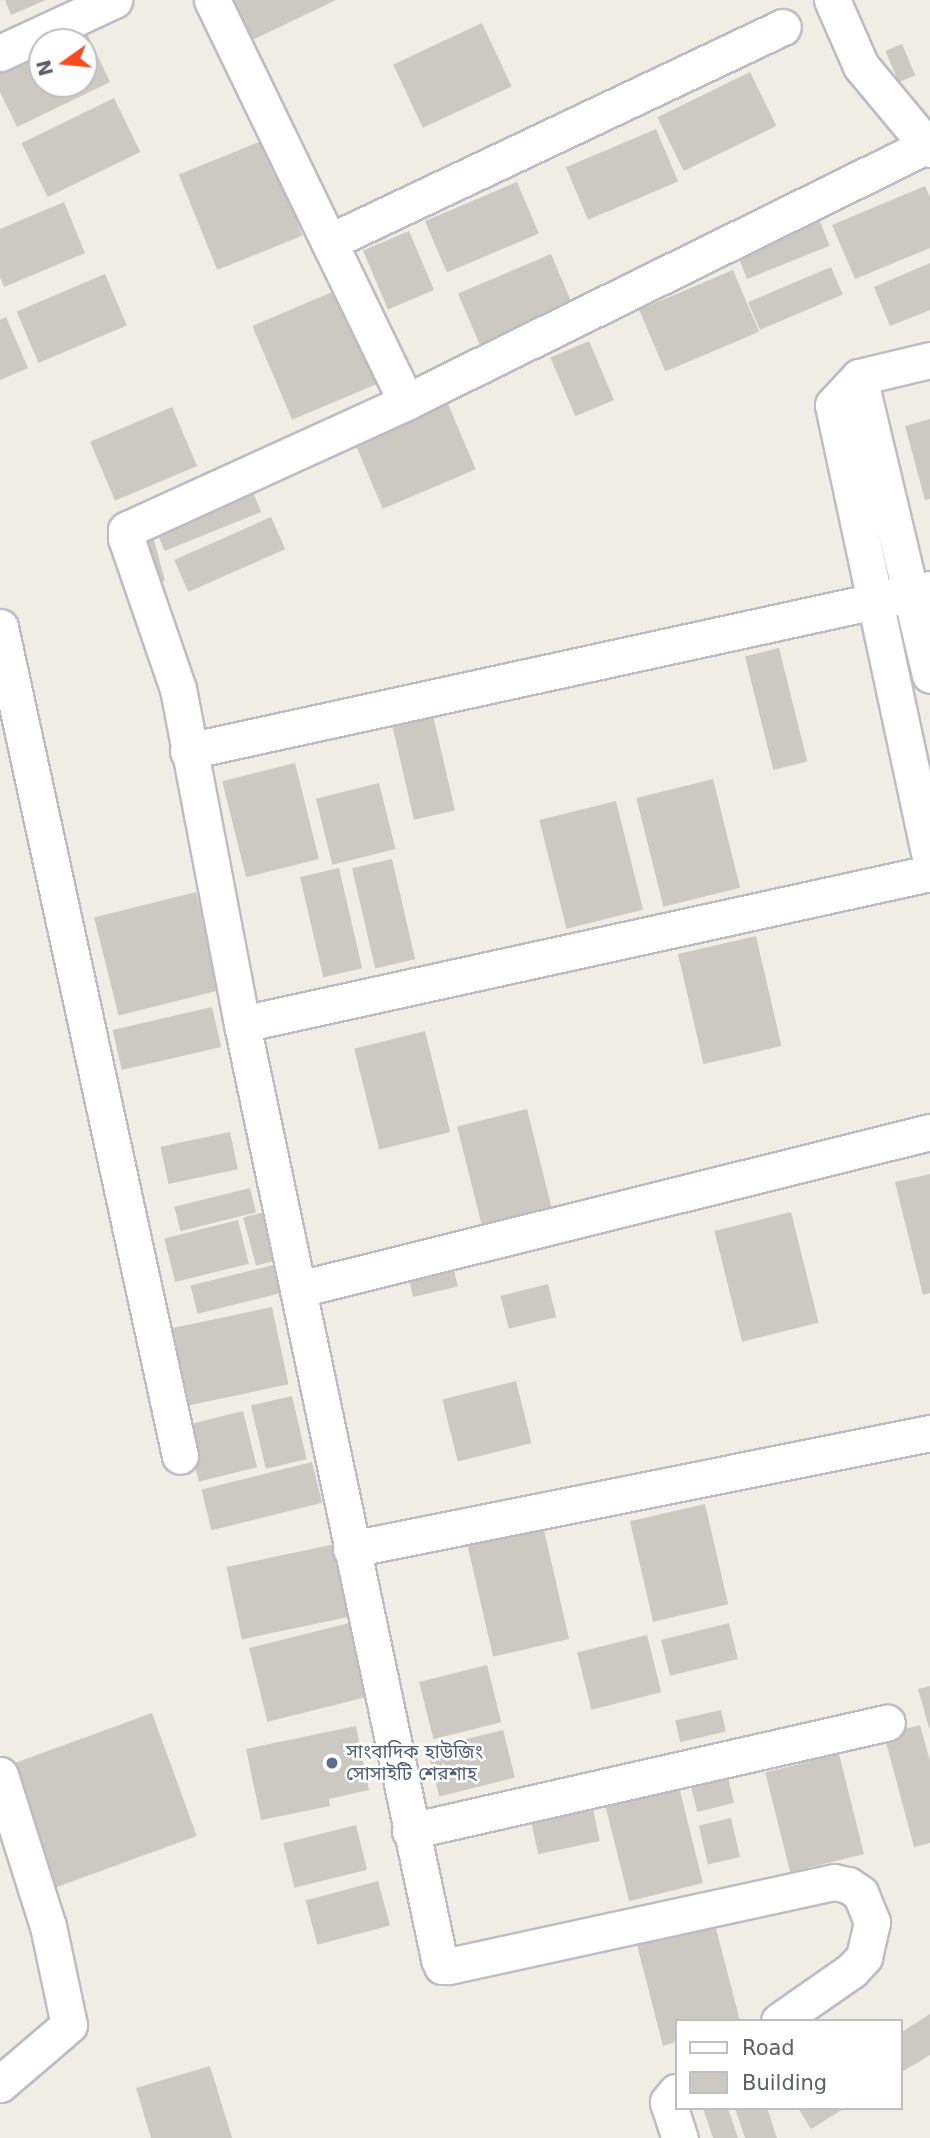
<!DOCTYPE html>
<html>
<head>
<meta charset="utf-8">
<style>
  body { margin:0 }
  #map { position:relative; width:930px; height:2138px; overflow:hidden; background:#f0eee4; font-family:"DejaVu Sans","Noto Sans Bengali",sans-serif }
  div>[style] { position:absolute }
  .building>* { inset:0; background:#cbc9c1; transform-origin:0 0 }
  .roads { filter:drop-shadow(2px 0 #bcbdc4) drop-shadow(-2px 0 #bcbdc4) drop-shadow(0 2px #bcbdc4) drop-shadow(0 -2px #bcbdc4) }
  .minor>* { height:35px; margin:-17.5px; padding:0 17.5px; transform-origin:17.5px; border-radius:17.5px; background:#fff }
  .dots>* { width:19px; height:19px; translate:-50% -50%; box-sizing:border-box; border:4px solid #fff; border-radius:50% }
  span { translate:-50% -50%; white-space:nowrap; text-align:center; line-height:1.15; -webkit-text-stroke:5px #fff; paint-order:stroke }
  .service-label { font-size:19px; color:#4e5e75 }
  .left { translate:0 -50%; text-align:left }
  .legend { position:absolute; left:675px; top:2019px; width:228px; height:91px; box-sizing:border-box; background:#fff; border:2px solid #bebfc2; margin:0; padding:9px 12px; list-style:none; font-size:21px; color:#5c5f66 }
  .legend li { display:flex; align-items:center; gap:14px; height:35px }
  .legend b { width:35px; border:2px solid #bebfc2 }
  .north { position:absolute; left:28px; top:28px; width:70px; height:70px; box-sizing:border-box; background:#fff; border:2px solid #bebfc2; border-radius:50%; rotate:255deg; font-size:19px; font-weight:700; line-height:28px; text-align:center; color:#5c5f66 }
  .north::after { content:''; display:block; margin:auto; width:24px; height:32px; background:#f84a22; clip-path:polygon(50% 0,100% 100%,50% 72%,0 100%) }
</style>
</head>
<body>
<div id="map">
  <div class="building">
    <i style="clip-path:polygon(5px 0,46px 0,11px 15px)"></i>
    <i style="clip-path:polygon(222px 0,336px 0,244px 44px)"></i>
    <i style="left:482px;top:23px;width:70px;height:98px;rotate:65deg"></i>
    <i style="clip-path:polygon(85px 29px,110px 82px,17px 127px,0 92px,0 69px,42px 49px,42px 84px,84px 84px,84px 42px,57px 42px)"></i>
    <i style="left:902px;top:44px;width:34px;height:18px;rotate:67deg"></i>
    <i style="left:750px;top:72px;width:60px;height:103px;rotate:64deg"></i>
    <i style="left:114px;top:98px;width:60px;height:103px;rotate:64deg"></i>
    <i style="left:656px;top:129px;width:57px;height:98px;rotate:67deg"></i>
    <i style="left:264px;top:140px;width:103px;height:92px;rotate:68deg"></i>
    <i style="left:517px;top:182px;width:56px;height:100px;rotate:67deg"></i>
    <i style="clip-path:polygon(925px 186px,930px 197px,930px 248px,855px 279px,832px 225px)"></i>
    <i style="clip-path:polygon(64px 202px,85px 253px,4px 287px,0 277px,0 229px)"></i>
    <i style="left:818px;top:217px;width:31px;height:89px;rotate:68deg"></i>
    <i style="left:409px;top:231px;width:64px;height:50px;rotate:67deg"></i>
    <i style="left:551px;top:254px;width:57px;height:101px;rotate:67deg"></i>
    <i style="clip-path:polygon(930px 263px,930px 310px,890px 326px,874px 287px)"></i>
    <i style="left:831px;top:267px;width:30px;height:90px;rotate:67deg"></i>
    <i style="left:733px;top:270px;width:67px;height:102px;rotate:67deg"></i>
    <i style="left:105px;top:274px;width:56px;height:96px;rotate:67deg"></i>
    <i style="left:337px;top:290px;width:102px;height:92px;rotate:67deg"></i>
    <i style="clip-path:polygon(6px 317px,28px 368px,0 380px,0 320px)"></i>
    <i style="left:589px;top:341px;width:64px;height:42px;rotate:67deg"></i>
    <i style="left:448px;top:404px;width:71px;height:101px;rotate:67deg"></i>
    <i style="left:172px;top:407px;width:64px;height:89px;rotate:67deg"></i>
    <i style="clip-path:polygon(930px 419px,930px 499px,925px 500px,905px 426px)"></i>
    <i style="left:251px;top:487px;width:27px;height:104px;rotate:68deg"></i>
    <i style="left:271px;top:517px;width:35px;height:106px;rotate:66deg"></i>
    <i style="left:153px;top:536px;width:46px;height:20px;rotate:75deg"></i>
    <i style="left:779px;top:648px;width:117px;height:35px;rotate:76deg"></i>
    <i style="left:432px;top:711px;width:102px;height:42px;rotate:77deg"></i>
    <i style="left:295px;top:763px;width:99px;height:75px;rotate:76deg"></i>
    <i style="left:713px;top:779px;width:112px;height:79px;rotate:76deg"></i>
    <i style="left:379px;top:783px;width:68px;height:65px;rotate:76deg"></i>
    <i style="left:616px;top:801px;width:112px;height:79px;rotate:76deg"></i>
    <i style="left:392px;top:859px;width:103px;height:41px;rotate:77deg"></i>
    <i style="left:339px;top:868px;width:103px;height:40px;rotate:77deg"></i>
    <i style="left:196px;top:892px;width:101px;height:105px;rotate:76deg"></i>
    <i style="left:756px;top:936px;width:113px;height:80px;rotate:77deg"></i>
    <i style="left:212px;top:1007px;width:41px;height:102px;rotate:77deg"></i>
    <i style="left:425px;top:1031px;width:104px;height:73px;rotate:76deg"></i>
    <i style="left:527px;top:1109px;width:103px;height:72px;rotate:76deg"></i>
    <i style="left:230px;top:1132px;width:38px;height:71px;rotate:78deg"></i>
    <i style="clip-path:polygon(930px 1174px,930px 1293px,923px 1295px,895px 1182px)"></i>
    <i style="left:250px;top:1188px;width:25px;height:78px;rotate:76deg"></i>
    <i style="left:275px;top:1209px;width:50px;height:33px;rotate:75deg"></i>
    <i style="left:791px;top:1212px;width:114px;height:79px;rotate:76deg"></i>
    <i style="left:238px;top:1220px;width:45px;height:76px;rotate:76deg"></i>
    <i style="left:273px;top:1265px;width:29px;height:85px;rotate:76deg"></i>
    <i style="left:454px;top:1270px;width:17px;height:46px;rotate:77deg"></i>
    <i style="left:548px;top:1284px;width:34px;height:49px;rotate:76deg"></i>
    <i style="left:272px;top:1307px;width:79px;height:111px;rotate:78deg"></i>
    <i style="left:516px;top:1381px;width:64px;height:76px;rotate:76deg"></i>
    <i style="left:292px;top:1396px;width:65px;height:42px;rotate:77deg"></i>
    <i style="left:243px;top:1411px;width:58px;height:60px;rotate:76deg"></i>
    <i style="left:312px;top:1462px;width:42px;height:114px;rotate:76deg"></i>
    <i style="left:705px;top:1504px;width:103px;height:77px;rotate:77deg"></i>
    <i style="left:543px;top:1526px;width:116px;height:78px;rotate:77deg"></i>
    <i style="left:335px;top:1544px;width:74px;height:111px;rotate:78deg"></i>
    <i style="left:349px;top:1623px;width:76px;height:103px;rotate:76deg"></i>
    <i style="left:729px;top:1623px;width:37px;height:70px;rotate:76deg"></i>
    <i style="left:647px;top:1635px;width:59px;height:72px;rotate:76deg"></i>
    <i style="left:487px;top:1665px;width:59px;height:70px;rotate:76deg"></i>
    <i style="clip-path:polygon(930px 1686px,930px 1728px,929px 1728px,918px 1689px)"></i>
    <i style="left:721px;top:1710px;width:22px;height:47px;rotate:77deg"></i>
    <i style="left:152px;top:1713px;width:131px;height:157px;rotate:70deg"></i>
    <i style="clip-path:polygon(920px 1725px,930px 1761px,930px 1843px,914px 1847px,884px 1735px)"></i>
    <i style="clip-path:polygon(356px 1726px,369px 1790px,329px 1799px,330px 1806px,261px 1820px,246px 1749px)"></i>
    <i style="left:503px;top:1730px;width:49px;height:78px;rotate:76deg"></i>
    <i style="left:839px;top:1754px;width:103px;height:76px;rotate:76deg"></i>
    <i style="left:725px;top:1766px;width:38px;height:38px;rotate:76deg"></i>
    <i style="left:678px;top:1783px;width:103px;height:76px;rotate:76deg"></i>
    <i style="left:591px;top:1800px;width:42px;height:63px;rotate:78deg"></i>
    <i style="left:731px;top:1818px;width:40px;height:33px;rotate:77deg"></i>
    <i style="left:356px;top:1825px;width:46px;height:75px;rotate:76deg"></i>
    <i style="left:378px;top:1881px;width:46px;height:75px;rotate:75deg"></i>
    <i style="clip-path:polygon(714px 1921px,740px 2021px,676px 2021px,676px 2042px,663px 2046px,636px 1941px)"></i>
    <i style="clip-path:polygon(930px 2014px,930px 2055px,900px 2073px,900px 2033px)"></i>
    <i style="clip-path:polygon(210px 2066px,232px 2138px,151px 2138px,136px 2088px)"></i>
    <i style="clip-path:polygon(703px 2108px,728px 2108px,738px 2138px,713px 2138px)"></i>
    <i style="clip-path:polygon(735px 2108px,767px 2108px,777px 2138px,745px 2138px)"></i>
    <i style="clip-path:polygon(798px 2108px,845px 2108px,811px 2129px)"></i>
  </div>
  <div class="roads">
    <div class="minor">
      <i style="left:212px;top:0;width:446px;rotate:64.2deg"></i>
      <i style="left:832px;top:0;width:72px;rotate:66.3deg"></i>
      <i style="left:861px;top:66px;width:108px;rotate:50.3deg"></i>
      <i style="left:0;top:53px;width:126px;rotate:-24.9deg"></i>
      <i style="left:329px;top:242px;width:502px;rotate:-25.34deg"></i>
      <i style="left:930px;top:360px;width:73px;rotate:166.5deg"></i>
      <i style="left:859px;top:377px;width:38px;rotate:133deg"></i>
      <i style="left:833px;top:405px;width:464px;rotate:77.9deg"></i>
      <i style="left:859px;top:377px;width:306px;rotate:76.6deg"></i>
      <i style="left:0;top:627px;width:848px;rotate:77.75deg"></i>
      <i style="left:188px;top:751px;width:759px;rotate:-12.32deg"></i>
      <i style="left:242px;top:1024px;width:704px;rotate:-12.38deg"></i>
      <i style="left:299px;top:1289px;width:650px;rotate:-13.97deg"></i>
      <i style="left:351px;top:1549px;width:591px;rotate:-11.33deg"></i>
      <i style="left:0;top:1775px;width:158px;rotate:72.4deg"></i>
      <i style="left:48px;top:1926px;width:101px;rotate:78deg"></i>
      <i style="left:69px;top:2025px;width:91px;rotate:139.5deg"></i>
      <i style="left:410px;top:1831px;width:489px;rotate:-12.8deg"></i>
      <i style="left:779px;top:2021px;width:89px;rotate:-34.9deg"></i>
      <i style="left:852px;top:1970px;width:18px;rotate:-47deg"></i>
      <i style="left:864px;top:1957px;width:36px;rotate:-77deg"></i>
      <i style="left:872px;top:1922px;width:31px;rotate:-112deg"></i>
      <i style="left:860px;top:1893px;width:14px;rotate:-146deg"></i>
      <i style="left:848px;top:1885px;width:14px;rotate:-168deg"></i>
      <i style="left:834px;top:1882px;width:395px;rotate:167.7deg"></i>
      <i style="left:448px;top:1966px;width:6px;rotate:180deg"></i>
      <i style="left:442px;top:1966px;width:8px;rotate:-113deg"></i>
      <i style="left:439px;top:1959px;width:956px;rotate:-101.9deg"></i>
      <i style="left:242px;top:1024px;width:341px;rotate:-100.8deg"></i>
      <i style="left:178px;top:689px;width:160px;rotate:-109deg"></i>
      <i style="left:126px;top:538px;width:8px;rotate:-90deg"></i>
      <i style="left:126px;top:530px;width:4px;rotate:-27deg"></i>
      <i style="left:130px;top:528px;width:303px;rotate:-24.5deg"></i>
      <i style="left:406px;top:402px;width:580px;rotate:-26.21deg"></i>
      <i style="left:676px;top:2092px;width:13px;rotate:129deg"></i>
      <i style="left:668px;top:2102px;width:38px;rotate:72deg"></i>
    </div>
  </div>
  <div class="dots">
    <i style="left:332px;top:1763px;background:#5c6f8a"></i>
  </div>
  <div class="service-label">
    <span class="left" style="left:346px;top:1763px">সাংবাদিক হাউজিং<br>সোসাইটি শেরশাহ</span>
  </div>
  <ul class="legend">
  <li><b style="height:9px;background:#fff"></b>Road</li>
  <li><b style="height:19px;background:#cbc9c1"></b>Building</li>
  </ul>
  <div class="north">N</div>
</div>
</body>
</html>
